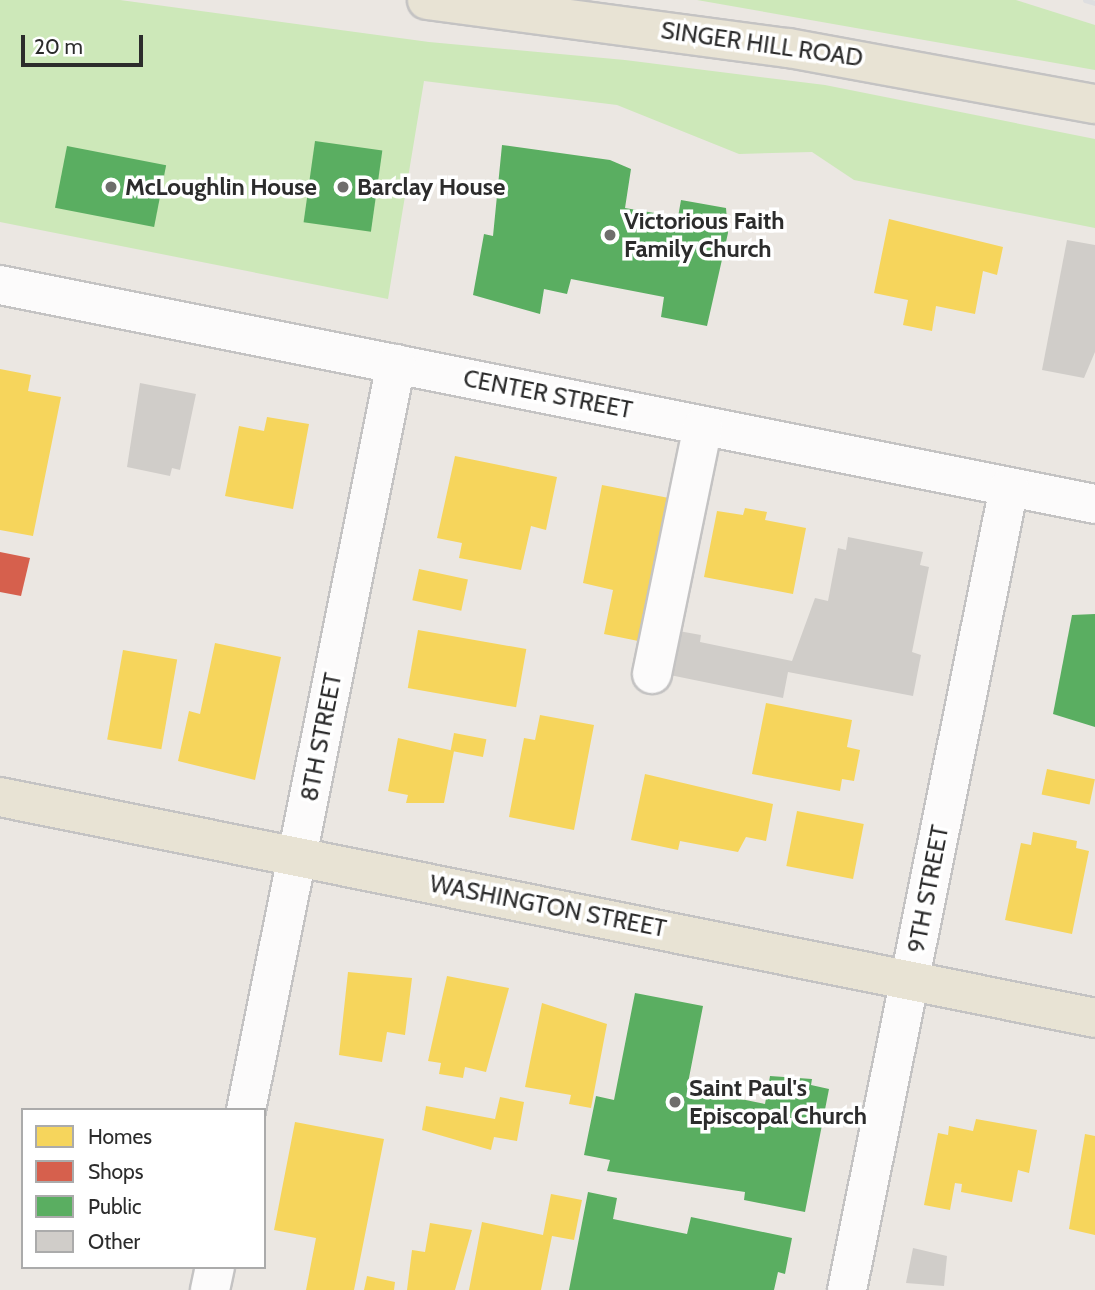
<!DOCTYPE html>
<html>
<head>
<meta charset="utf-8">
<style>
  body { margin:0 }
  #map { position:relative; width:1095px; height:1290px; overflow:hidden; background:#ebe7e2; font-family:Cabin,sans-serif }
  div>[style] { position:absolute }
  .green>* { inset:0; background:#cde8b9 }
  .homes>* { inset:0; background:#f6d55c; transform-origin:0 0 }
  .shops>* { inset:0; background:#d6604d }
  .public>* { inset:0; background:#5aae61; transform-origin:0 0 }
  .building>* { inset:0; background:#d0cdc9 }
  .roads { filter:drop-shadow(2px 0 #c4c3c3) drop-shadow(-2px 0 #c4c3c3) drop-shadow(0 2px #c4c3c3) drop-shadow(0 -2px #c4c3c3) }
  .minor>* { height:38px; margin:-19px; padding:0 19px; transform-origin:19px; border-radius:19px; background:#fcfbfb }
  .major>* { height:38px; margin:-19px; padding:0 19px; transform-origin:19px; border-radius:19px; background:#e8e3d4 }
  .rail>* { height:5px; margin:-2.5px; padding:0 2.5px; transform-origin:2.5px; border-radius:2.5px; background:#dedee0 }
  .dots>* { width:19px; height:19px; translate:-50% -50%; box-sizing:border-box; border:4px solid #fff; border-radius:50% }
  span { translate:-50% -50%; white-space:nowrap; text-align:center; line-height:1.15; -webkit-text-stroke:7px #fff; paint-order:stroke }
  .street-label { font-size:24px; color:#2c2c2c }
  .poi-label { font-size:24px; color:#2c2c2c; font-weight:700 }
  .left { translate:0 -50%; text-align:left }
  .legend { position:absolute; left:21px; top:1108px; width:245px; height:161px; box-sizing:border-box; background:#fff; border:2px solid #ababab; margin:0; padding:9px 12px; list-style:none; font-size:21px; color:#2c2c2c }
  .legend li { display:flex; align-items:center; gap:14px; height:35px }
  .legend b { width:35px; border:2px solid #ababab }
  .scale { position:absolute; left:21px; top:35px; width:122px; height:32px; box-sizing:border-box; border:4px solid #2c2c2c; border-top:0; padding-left:9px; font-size:21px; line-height:24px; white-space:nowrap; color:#2c2c2c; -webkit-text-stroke:5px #fff; paint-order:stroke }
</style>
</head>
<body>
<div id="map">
  <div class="green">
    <i style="clip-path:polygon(0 0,120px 0,429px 42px,625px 60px,825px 85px,1095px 139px,1095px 228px,854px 180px,812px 152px,739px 154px,617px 105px,424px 81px,388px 299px,0 222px)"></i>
    <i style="clip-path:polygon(697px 0,1016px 0,1095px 25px,1095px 70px)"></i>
  </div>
  <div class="homes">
    <i style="clip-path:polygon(889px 219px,1003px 247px,997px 275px,983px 271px,975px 314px,936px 306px,932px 331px,903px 325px,908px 300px,874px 293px)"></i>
    <i style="clip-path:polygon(0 369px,31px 375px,28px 391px,61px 397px,33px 536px,0 530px)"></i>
    <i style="clip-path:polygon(267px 417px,309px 424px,293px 509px,225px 496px,239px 426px,264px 431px)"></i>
    <i style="clip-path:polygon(455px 456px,557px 477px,546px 530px,531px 526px,521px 570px,459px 558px,462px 543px,437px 538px)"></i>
    <i style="clip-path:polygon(602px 485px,674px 499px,653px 644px,604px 634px,613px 590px,583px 583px)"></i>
    <i style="clip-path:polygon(745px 508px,767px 512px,765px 520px,806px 528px,793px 594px,704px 577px,717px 511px,743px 515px)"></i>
    <i style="left:419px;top:569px;width:50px;height:32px;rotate:12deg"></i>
    <i style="left:418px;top:630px;width:110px;height:59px;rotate:10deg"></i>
    <i style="clip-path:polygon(215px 643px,281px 657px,255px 780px,178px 761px,189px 711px,200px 714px)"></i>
    <i style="left:123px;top:650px;width:55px;height:91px;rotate:10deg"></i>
    <i style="clip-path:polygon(766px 703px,852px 720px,847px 747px,860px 750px,854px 781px,842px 779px,840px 791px,752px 774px)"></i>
    <i style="clip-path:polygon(540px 715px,594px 725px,574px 830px,509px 817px,524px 738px,535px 740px)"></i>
    <i style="left:454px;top:733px;width:33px;height:18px;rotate:11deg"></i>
    <i style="clip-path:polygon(398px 738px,454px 751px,444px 803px,406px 803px,408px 795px,388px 791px)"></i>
    <i style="left:1047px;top:769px;width:49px;height:26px;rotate:12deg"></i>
    <i style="clip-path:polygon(645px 774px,773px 804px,766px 841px,746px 837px,738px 852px,680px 841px,678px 850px,631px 840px)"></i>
    <i style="left:797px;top:811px;width:68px;height:56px;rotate:11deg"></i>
    <i style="clip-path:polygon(1033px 832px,1077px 841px,1076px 848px,1089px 851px,1072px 934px,1005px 920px,1021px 843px,1031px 845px)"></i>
    <i style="clip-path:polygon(348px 972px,412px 978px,405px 1035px,387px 1032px,382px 1062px,339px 1055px)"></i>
    <i style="clip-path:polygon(447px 976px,509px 988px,486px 1072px,465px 1067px,463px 1078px,439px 1074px,441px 1063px,428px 1061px)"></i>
    <i style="clip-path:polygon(542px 1003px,607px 1024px,591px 1108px,569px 1104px,571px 1095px,525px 1087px)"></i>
    <i style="clip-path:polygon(500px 1097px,524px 1102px,517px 1141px,494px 1137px,491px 1150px,422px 1130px,426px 1106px,495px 1119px)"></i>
    <i style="clip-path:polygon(976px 1119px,1037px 1130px,1029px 1173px,1018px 1170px,1012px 1202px,961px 1192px,962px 1184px,955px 1183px,950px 1210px,924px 1205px,938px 1133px,948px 1135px,949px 1126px,973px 1131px)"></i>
    <i style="clip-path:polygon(295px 1122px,384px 1139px,354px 1290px,306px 1290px,316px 1238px,274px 1230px)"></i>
    <i style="clip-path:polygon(1085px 1134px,1095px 1136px,1095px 1235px,1069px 1229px)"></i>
    <i style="clip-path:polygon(551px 1194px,582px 1200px,574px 1240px,552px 1236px,541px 1290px,469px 1290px,482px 1222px,543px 1235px)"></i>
    <i style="clip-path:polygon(430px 1223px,472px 1230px,455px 1290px,407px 1290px,412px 1250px,425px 1252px)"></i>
    <i style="clip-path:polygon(367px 1276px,395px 1282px,394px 1290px,364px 1290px)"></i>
  </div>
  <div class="shops">
    <i style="clip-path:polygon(0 552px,30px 558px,21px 596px,0 592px)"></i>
  </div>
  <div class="public">
    <i style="left:315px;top:141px;width:68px;height:82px;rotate:8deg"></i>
    <i style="clip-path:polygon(502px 145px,610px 160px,631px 169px,625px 208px,678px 217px,681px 200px,726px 208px,728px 233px,707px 326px,661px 317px,664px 297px,571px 279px,567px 294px,544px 289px,540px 314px,473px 295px,484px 234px,493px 236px)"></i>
    <i style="left:67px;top:146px;width:101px;height:63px;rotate:11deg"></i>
    <i style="clip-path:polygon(1095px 614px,1095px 727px,1053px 714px,1072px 615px)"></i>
    <i style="clip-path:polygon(635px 993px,703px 1006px,687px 1088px,765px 1104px,770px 1076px,812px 1079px,811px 1085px,829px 1089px,805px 1212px,744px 1200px,745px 1192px,607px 1171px,610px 1160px,584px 1155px,596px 1096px,614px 1100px)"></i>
    <i style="clip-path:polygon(588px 1192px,617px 1198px,613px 1219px,687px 1234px,691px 1217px,792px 1238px,785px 1274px,778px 1272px,774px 1290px,569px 1290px)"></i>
  </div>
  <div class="building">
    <i style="clip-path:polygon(1067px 240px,1095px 245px,1095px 352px,1084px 378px,1042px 370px)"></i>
    <i style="clip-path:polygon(140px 383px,196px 394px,180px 470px,172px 468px,170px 476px,127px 467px)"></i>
    <i style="clip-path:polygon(848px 537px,923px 552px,920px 565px,929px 567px,912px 652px,921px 655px,913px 696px,788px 672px,783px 698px,665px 674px,673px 630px,701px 635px,700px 642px,792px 661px,815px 598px,828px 601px,838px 548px,846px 550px)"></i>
    <i style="clip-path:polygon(913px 1248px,947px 1256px,944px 1286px,906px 1283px)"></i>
  </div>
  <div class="roads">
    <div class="minor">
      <i style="left:0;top:285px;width:1117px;rotate:11.31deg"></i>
      <i style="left:652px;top:674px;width:253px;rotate:-78.4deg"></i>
      <i style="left:246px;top:1110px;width:761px;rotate:-78.63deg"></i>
      <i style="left:210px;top:1290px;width:24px;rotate:-78deg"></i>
      <i style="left:847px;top:1290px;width:819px;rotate:-78.59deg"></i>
    </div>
    <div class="major">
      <i style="left:427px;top:0;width:365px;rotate:7.6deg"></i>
      <i style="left:789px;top:48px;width:311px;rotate:10.4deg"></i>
      <i style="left:0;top:797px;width:1117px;rotate:11.41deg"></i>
    </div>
  </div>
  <div class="rail">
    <i style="left:1085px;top:0;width:10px;rotate:17deg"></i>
  </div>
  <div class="dots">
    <i style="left:111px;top:187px;background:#6f6d6c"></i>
    <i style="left:343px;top:187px;background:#6f6d6c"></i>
    <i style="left:610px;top:235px;background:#6f6d6c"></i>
    <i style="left:675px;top:1102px;background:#6f6d6c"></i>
  </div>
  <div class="street-label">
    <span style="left:762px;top:44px;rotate:8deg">SINGER HILL ROAD</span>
    <span style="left:548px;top:394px;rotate:11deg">CENTER STREET</span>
    <span style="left:321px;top:737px;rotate:-79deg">8TH STREET</span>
    <span style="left:928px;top:889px;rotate:-79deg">9TH STREET</span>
    <span style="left:548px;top:906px;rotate:11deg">WASHINGTON STREET</span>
  </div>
  <div class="poi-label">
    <span class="left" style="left:125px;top:187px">McLoughlin House</span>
    <span class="left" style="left:357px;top:187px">Barclay House</span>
    <span class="left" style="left:624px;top:235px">Victorious Faith<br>Family Church</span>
    <span class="left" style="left:689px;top:1102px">Saint Paul's<br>Episcopal Church</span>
  </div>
  <ul class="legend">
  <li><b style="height:19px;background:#f6d55c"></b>Homes</li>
  <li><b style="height:19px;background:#d6604d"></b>Shops</li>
  <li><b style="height:19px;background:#5aae61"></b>Public</li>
  <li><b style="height:19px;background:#d0cdc9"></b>Other</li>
  </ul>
  <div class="scale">20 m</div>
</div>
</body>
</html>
